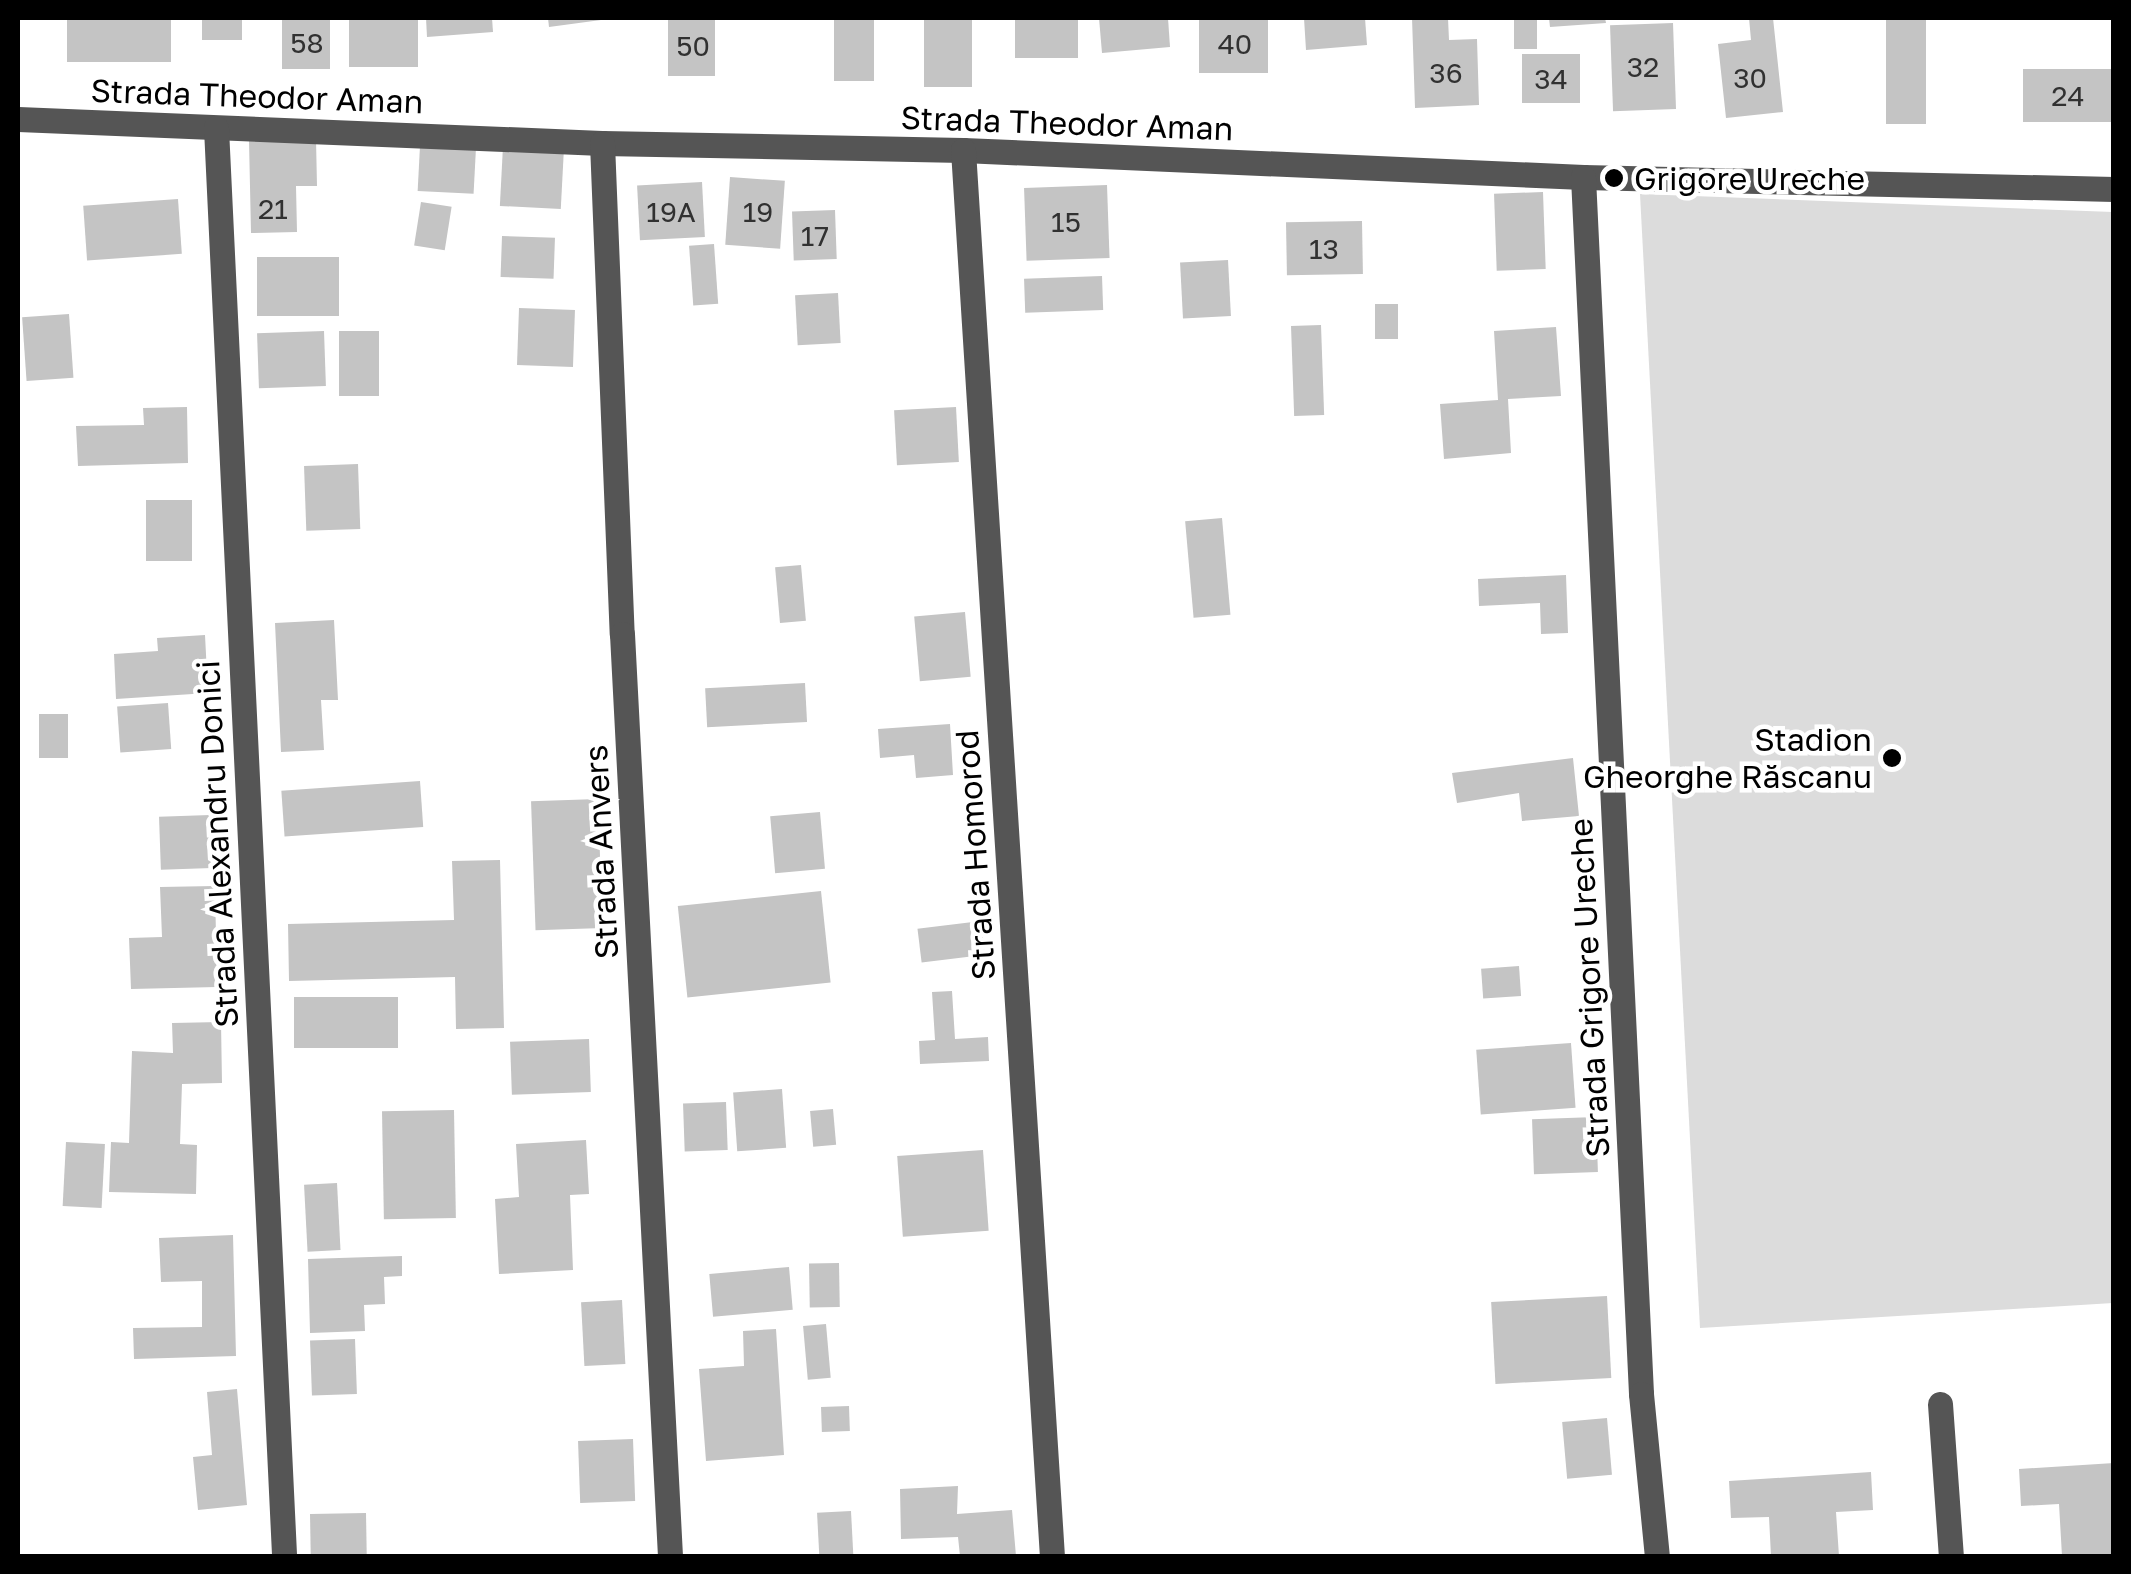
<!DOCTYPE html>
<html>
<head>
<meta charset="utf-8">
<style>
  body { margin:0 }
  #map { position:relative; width:2131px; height:1574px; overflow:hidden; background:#fff; font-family:"Golos Text",sans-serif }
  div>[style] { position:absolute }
  .green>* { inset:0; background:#dcdcdc }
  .building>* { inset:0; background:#c4c4c4; transform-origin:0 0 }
  .minor>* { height:25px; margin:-12.5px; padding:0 12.5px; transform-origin:12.5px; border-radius:12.5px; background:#555 }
  .dots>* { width:28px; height:28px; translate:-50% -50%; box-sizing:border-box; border:5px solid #fff; border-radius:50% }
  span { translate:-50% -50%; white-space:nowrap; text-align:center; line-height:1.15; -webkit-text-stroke:9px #fff; paint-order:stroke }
  .number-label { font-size:28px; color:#313131 }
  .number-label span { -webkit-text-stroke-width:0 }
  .street-label { font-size:32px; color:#000 }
  .poi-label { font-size:32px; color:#000 }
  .left { translate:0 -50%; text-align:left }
  .right { translate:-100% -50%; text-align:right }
  .frame { position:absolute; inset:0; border:20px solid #000; pointer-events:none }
</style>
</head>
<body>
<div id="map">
  <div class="green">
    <i style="clip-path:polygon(1640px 194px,2113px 212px,2113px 1303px,1700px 1328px)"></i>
  </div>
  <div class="building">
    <i style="left:67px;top:18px;width:104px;height:44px"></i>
    <i style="left:202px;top:18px;width:40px;height:22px"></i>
    <i style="left:282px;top:18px;width:48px;height:51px"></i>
    <i style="left:349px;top:18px;width:69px;height:49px"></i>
    <i style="clip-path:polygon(426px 18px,492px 18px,493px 32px,427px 37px)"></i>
    <i style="clip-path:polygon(548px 18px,601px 18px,601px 20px,549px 27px)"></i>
    <i style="left:668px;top:18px;width:47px;height:58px"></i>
    <i style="left:834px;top:18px;width:40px;height:63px"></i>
    <i style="left:924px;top:18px;width:48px;height:69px"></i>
    <i style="left:1015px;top:18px;width:63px;height:40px"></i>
    <i style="clip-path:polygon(1099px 18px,1168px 18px,1170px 47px,1102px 53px)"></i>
    <i style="left:1199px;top:18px;width:69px;height:55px"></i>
    <i style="clip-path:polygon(1304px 18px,1365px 18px,1367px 45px,1306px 50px)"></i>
    <i style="clip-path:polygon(1412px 18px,1448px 18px,1449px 40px,1477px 39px,1479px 105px,1415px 108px)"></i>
    <i style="left:1514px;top:18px;width:23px;height:31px"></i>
    <i style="clip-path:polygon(1549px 18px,1605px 18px,1606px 23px,1550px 27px)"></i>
    <i style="clip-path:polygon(1749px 18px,1773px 18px,1783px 112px,1726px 118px,1718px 44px,1751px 40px)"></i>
    <i style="left:1886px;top:18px;width:40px;height:106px"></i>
    <i style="left:1673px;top:23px;width:86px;height:63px;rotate:88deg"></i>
    <i style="left:1580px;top:54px;width:49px;height:58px;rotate:90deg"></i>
    <i style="left:2114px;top:69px;width:53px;height:91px;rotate:90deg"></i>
    <i style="clip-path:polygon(316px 139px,317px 186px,296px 186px,297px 232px,251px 233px,249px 141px)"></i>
    <i style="left:420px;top:146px;width:56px;height:45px;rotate:3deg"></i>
    <i style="left:503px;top:146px;width:61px;height:60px;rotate:3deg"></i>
    <i style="left:730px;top:177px;width:55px;height:68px;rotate:4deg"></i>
    <i style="left:702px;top:182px;width:55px;height:65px;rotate:87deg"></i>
    <i style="left:1107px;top:185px;width:73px;height:83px;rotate:88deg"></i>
    <i style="left:1543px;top:192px;width:77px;height:49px;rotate:88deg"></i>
    <i style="left:178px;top:199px;width:55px;height:95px;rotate:86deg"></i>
    <i style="left:421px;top:202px;width:31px;height:44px;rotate:9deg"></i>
    <i style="left:835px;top:210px;width:49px;height:43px;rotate:88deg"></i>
    <i style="left:1362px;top:221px;width:53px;height:76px;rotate:89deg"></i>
    <i style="left:502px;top:236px;width:53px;height:41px;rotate:2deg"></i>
    <i style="left:714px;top:244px;width:60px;height:25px;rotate:86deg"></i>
    <i style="left:257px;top:257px;width:82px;height:59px"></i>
    <i style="left:1228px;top:260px;width:56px;height:48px;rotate:87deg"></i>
    <i style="left:1102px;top:276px;width:34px;height:78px;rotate:88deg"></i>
    <i style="left:838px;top:293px;width:50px;height:43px;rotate:87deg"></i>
    <i style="left:1375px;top:304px;width:23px;height:35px"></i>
    <i style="left:519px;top:308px;width:56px;height:57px;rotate:2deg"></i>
    <i style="left:69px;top:314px;width:64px;height:47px;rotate:86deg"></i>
    <i style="left:1321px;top:325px;width:90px;height:30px;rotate:88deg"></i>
    <i style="clip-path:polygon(1556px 327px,1561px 396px,1508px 399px,1511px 453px,1444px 459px,1440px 404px,1498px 400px,1494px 331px)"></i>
    <i style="left:324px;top:331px;width:55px;height:67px;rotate:88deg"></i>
    <i style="left:339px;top:331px;width:40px;height:65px"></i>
    <i style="clip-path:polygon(187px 407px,188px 463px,78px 466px,76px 426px,144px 425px,143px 408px)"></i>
    <i style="left:956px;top:407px;width:55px;height:62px;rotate:87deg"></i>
    <i style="left:358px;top:464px;width:65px;height:54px;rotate:88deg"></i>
    <i style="left:146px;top:500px;width:46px;height:61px"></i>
    <i style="left:1222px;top:518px;width:97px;height:37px;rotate:85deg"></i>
    <i style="left:801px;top:565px;width:56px;height:26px;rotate:85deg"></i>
    <i style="clip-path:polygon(1566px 575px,1568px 633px,1541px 634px,1540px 603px,1479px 606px,1478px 579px)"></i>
    <i style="left:965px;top:612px;width:65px;height:51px;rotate:85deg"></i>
    <i style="clip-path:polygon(334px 620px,338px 700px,321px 700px,324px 750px,281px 752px,275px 623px)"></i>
    <i style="clip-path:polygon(205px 635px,208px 693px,116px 699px,114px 654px,158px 651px,157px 638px)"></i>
    <i style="left:805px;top:683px;width:39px;height:100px;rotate:87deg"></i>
    <i style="left:168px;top:703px;width:46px;height:51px;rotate:86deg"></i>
    <i style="left:39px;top:714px;width:29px;height:44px"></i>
    <i style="clip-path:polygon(950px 724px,953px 775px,916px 778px,914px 755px,880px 758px,878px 729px)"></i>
    <i style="clip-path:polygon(1573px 758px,1579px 816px,1522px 821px,1519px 793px,1457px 803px,1452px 773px)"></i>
    <i style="left:420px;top:781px;width:46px;height:139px;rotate:86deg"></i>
    <i style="left:598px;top:799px;width:129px;height:67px;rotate:88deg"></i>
    <i style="left:820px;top:812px;width:57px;height:50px;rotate:85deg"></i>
    <i style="left:210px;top:815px;width:53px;height:51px;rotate:88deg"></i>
    <i style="clip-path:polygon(500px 860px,504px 1028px,456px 1029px,455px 977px,289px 981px,288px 924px,454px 920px,452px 861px)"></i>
    <i style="clip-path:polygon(215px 886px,217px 987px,131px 989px,129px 938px,162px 937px,160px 887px)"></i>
    <i style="left:821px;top:891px;width:92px;height:144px;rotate:84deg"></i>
    <i style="left:981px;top:921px;width:34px;height:64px;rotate:83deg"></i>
    <i style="left:1519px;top:966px;width:30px;height:38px;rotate:86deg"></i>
    <i style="clip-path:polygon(952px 991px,955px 1039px,988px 1037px,989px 1061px,920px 1064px,919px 1041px,935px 1040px,932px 992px)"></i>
    <i style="left:294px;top:997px;width:104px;height:51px"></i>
    <i style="clip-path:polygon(221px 1022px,222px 1083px,182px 1084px,180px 1144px,197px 1145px,196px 1194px,109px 1192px,111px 1142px,129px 1143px,132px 1051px,173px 1053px,172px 1023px)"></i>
    <i style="left:589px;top:1039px;width:53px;height:79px;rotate:88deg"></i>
    <i style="left:1571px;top:1043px;width:65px;height:95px;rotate:86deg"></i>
    <i style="left:782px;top:1089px;width:59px;height:49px;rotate:86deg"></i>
    <i style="left:726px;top:1102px;width:48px;height:43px;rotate:88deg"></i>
    <i style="left:833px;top:1109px;width:36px;height:23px;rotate:85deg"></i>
    <i style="left:454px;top:1110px;width:108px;height:72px;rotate:89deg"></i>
    <i style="left:1596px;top:1117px;width:55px;height:64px;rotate:88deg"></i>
    <i style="clip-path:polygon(586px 1140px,589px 1194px,570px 1195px,573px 1270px,499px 1274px,495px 1199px,519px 1197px,516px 1144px)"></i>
    <i style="left:66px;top:1142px;width:39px;height:64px;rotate:3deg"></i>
    <i style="left:983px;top:1150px;width:81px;height:86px;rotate:86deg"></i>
    <i style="left:337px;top:1183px;width:67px;height:33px;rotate:87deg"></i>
    <i style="clip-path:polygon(233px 1235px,236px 1356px,134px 1359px,133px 1328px,202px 1327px,202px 1281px,161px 1282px,159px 1238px)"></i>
    <i style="clip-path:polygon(402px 1256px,402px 1276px,384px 1277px,385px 1304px,364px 1305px,365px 1331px,310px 1333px,308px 1259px)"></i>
    <i style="left:839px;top:1263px;width:44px;height:30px;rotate:89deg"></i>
    <i style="left:789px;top:1267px;width:43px;height:80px;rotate:85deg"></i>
    <i style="left:1607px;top:1296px;width:82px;height:116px;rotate:87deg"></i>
    <i style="left:622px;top:1300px;width:64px;height:41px;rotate:87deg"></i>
    <i style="left:826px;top:1324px;width:54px;height:23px;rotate:85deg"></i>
    <i style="clip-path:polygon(776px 1329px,784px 1455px,706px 1461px,699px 1369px,744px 1366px,743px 1331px)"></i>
    <i style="left:355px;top:1339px;width:55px;height:45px;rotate:88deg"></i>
    <i style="clip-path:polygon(237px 1389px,247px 1505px,198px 1510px,193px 1457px,212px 1455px,207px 1392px)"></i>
    <i style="left:849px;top:1406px;width:25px;height:28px;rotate:88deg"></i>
    <i style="left:1607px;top:1418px;width:57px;height:45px;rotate:85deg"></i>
    <i style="left:633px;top:1439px;width:62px;height:55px;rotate:88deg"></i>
    <i style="clip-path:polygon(2114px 1463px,2114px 1556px,2062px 1556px,2059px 1504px,2021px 1506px,2019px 1469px)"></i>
    <i style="clip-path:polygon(1871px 1472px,1873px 1510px,1836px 1512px,1839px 1556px,1771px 1556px,1769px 1517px,1731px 1518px,1729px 1481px)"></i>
    <i style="clip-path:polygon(958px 1486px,957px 1514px,1012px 1510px,1016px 1556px,960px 1556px,958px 1537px,901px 1539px,900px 1489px)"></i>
    <i style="left:851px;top:1511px;width:45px;height:34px;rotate:87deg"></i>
    <i style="left:366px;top:1513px;width:43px;height:56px;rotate:89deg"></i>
  </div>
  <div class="minor">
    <i style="left:18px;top:119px;width:584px;rotate:2.35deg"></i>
    <i style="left:602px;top:143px;width:361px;rotate:1.1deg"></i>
    <i style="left:963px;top:150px;width:621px;rotate:2.49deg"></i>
    <i style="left:1583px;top:177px;width:531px;rotate:1.29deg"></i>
    <i style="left:216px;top:128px;width:1430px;rotate:87.27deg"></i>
    <i style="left:602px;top:143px;width:491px;rotate:87.7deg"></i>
    <i style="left:622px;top:634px;width:923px;rotate:87.02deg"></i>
    <i style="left:963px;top:150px;width:1409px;rotate:86.38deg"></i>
    <i style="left:1583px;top:177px;width:1218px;rotate:87.27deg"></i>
    <i style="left:1641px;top:1394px;width:163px;rotate:84.4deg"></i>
    <i style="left:1940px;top:1404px;width:152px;rotate:85.9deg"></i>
  </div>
  <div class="dots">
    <i style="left:1614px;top:178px;background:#000"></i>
    <i style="left:1892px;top:758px;background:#000"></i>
  </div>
  <div class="number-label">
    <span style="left:307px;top:43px">58</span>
    <span style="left:1235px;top:44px">40</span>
    <span style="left:693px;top:46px">50</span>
    <span style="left:1643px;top:67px">32</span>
    <span style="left:1446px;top:73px">36</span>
    <span style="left:1750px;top:78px">30</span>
    <span style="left:1551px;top:79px">34</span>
    <span style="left:2068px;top:96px">24</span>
    <span style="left:273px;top:209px">21</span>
    <span style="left:671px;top:212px">19A</span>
    <span style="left:758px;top:212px">19</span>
    <span style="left:1066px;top:222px">15</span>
    <span style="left:815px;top:236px">17</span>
    <span style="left:1324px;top:249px">13</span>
  </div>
  <div class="street-label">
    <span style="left:257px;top:96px;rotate:2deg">Strada Theodor Aman</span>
    <span style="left:1067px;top:123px;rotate:2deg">Strada Theodor Aman</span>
    <span style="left:217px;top:844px;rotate:-93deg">Strada Alexandru Donici</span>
    <span style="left:601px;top:852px;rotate:-93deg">Strada Anvers</span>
    <span style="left:975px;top:855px;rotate:-94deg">Strada Homorod</span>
    <span style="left:1589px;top:988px;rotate:-93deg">Strada Grigore Ureche</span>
  </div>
  <div class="poi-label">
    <span class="left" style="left:1634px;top:178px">Grigore Ureche</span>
    <span class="right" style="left:1872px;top:758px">Stadion<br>Gheorghe Răscanu</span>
  </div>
  <div class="frame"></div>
</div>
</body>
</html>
